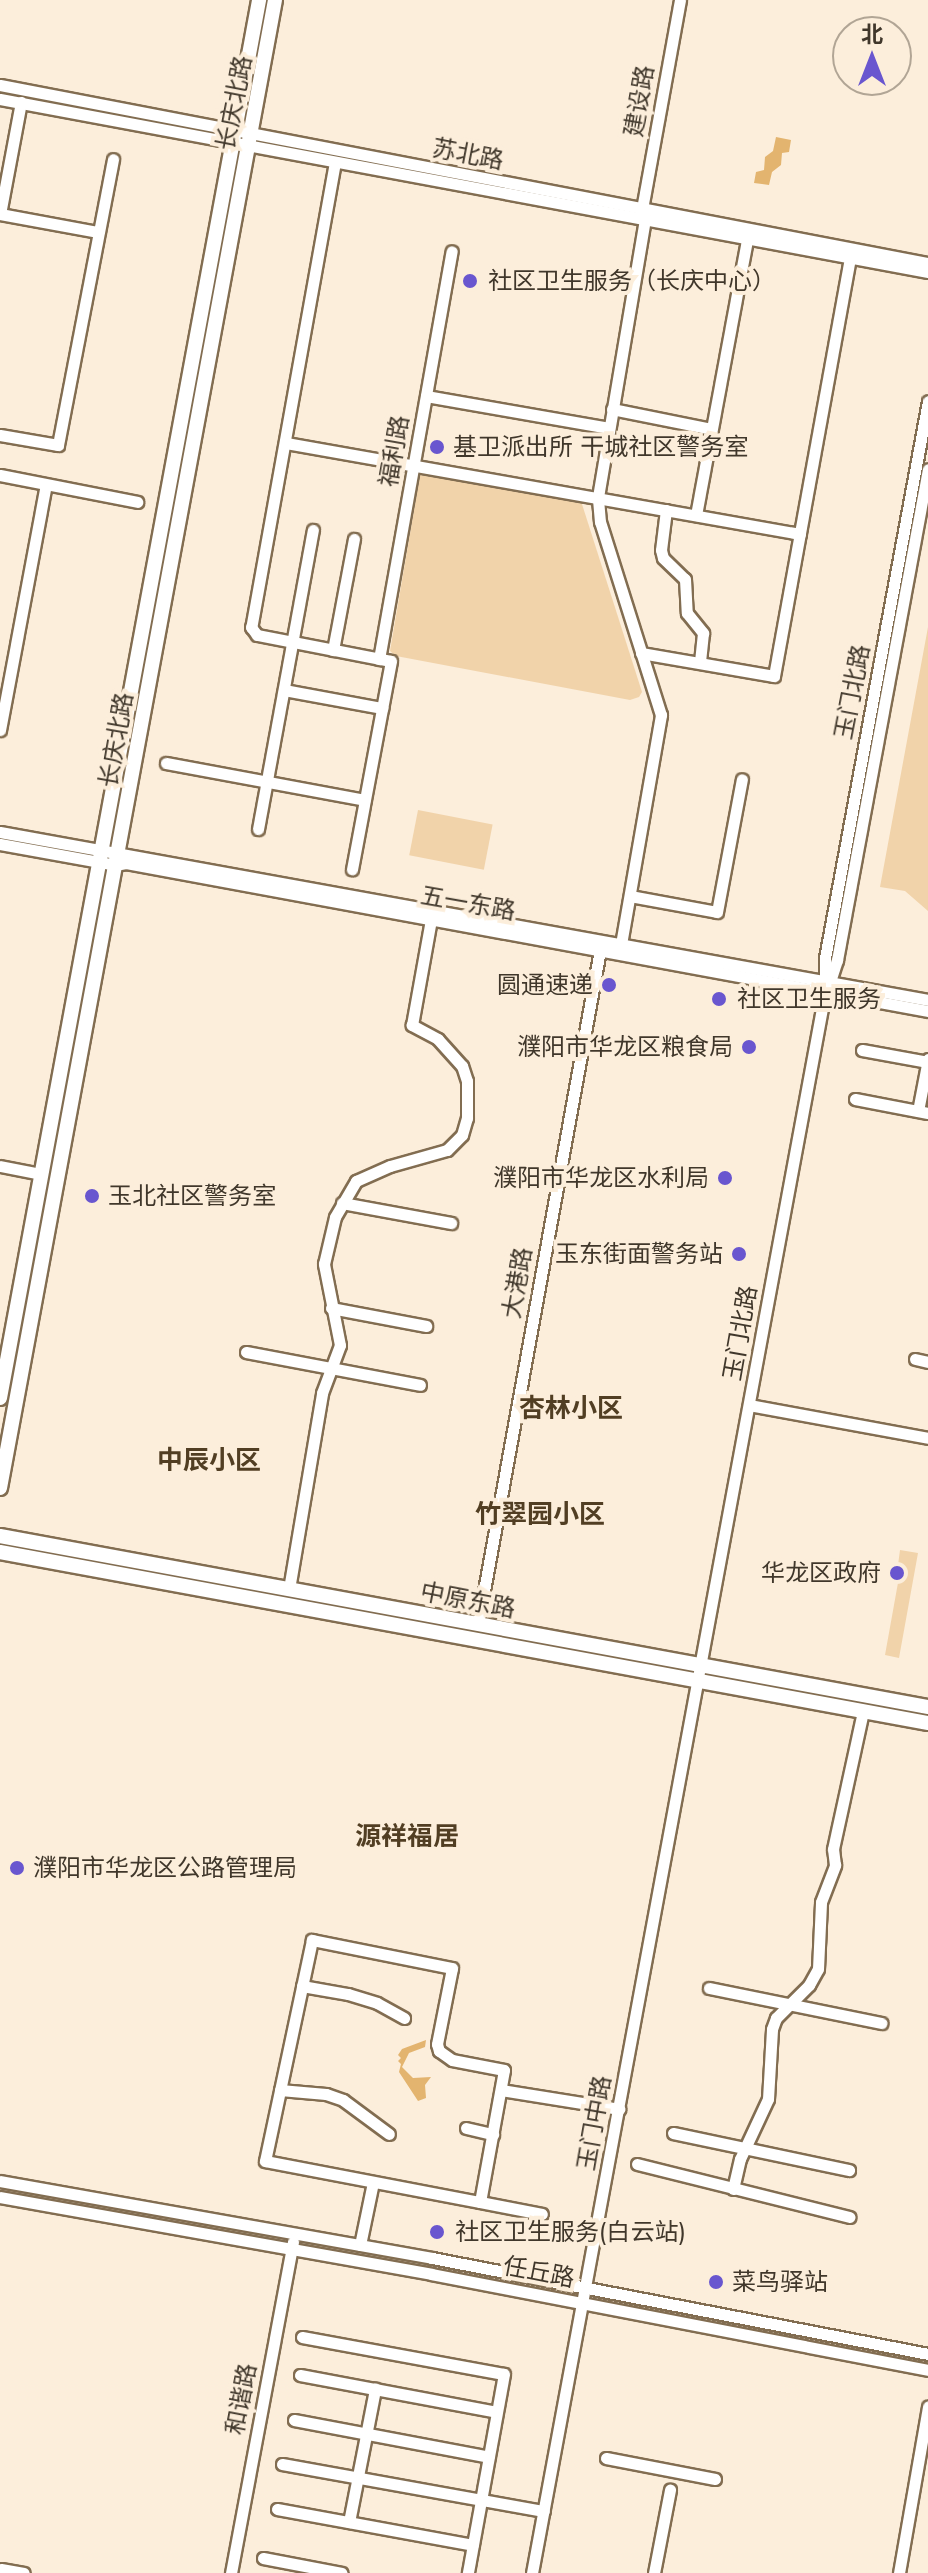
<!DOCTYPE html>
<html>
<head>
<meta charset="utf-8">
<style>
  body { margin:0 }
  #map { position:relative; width:928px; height:2573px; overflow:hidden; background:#fceedb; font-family:Jost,"Noto Sans SC",sans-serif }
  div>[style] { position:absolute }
  .green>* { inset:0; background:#f1d3aa; transform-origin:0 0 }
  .water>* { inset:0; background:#e3b46f }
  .roads { filter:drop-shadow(2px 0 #826d51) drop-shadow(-2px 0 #826d51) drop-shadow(0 2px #826d51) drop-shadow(0 -2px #826d51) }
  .minor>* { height:11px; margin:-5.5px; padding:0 5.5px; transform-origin:5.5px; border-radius:5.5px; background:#fff }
  .major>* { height:14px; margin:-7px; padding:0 7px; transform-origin:7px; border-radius:7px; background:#fff }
  .dots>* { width:22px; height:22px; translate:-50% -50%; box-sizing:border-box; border:4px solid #fceedb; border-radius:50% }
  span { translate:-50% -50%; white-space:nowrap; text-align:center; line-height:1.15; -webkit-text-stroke:8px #fceedb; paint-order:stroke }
  .street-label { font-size:24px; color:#40372b }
  .poi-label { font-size:24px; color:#40372b }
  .left { translate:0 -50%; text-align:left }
  .right { translate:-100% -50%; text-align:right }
  .neighbourhood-label { font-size:26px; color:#513e23; font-weight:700 }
  .north { position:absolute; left:832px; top:16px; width:80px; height:80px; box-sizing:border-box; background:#fceedb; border:2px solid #b1a595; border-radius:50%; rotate:0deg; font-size:22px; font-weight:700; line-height:32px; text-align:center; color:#40372b }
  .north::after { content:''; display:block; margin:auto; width:28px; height:36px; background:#6956cf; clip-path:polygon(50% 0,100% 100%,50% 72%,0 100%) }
</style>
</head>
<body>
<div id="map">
  <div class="green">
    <i style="clip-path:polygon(420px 475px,581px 501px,642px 692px,639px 697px,630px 700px,396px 656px,390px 651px)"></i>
    <i style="clip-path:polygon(928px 627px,928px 911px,905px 891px,880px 887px)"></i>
    <i style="left:418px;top:810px;width:76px;height:46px;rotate:11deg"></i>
    <i style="clip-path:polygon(900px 1550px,918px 1553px,899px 1658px,885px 1655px,901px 1566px,898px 1565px)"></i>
  </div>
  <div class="water">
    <i style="clip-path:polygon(776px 137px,791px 140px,789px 152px,782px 153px,781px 165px,772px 172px,769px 185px,754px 183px,756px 172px,764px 170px,765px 157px,773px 151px)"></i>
    <i style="clip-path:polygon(426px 2040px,425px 2047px,409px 2053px,402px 2067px,413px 2078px,431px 2077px,425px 2085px,426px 2098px,418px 2101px,399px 2072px,401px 2064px,398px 2061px,401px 2058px,398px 2055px,402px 2049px)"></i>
  </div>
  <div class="roads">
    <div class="minor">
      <i style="left:0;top:85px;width:945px;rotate:10.86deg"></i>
      <i style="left:0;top:99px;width:944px;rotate:10.56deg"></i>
      <i style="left:21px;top:102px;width:114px;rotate:100.6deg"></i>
      <i style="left:0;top:214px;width:100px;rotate:10.4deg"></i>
      <i style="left:335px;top:162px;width:473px;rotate:100.2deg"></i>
      <i style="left:251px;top:627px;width:10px;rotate:53deg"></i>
      <i style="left:257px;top:635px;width:136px;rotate:11deg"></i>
      <i style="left:391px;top:661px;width:212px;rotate:100.6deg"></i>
      <i style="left:642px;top:209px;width:212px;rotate:-79.7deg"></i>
      <i style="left:426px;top:396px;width:186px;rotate:9.9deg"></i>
      <i style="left:612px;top:409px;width:101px;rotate:11.4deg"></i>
      <i style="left:0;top:435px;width:59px;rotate:9.8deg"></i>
      <i style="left:58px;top:445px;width:291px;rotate:-79.1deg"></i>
      <i style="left:286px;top:443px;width:522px;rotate:10.04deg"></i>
      <i style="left:0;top:475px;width:140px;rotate:11.1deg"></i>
      <i style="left:666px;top:510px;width:40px;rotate:97.1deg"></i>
      <i style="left:661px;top:550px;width:8px;rotate:76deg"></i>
      <i style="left:663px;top:558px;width:30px;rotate:44deg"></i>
      <i style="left:685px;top:579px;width:34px;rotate:87deg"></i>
      <i style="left:687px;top:613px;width:26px;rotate:51deg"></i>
      <i style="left:703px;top:633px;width:30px;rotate:96deg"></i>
      <i style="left:696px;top:515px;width:281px;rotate:-79.5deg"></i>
      <i style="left:333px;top:650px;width:113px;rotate:-79.3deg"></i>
      <i style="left:641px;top:653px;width:135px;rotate:9.8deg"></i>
      <i style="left:774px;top:676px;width:425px;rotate:-79.7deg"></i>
      <i style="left:379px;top:659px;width:414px;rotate:-79.9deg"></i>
      <i style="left:284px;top:690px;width:100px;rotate:10.4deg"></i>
      <i style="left:0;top:730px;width:249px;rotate:-79.4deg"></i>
      <i style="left:166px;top:763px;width:202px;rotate:10.5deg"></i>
      <i style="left:258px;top:829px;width:304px;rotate:-79.6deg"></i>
      <i style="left:0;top:832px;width:943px;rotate:10.26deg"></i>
      <i style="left:0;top:844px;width:117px;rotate:10.3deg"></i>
      <i style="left:115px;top:865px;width:11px;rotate:-10deg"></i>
      <i style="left:126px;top:863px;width:816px;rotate:10.46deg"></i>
      <i style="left:630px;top:896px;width:88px;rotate:10.4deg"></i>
      <i style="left:717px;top:912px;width:135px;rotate:-79.4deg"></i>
      <i style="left:620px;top:950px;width:239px;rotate:-80.1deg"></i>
      <i style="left:661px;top:715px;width:202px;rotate:-107.5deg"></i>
      <i style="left:600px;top:522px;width:25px;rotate:-95deg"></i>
      <i style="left:598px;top:497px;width:282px;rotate:-80.4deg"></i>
      <i style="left:825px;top:984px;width:26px;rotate:-90deg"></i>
      <i style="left:825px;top:958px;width:566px;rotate:-79.52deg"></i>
      <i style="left:862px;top:1050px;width:67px;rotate:10.3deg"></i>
      <i style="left:855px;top:1099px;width:74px;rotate:10.9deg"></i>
      <i style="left:918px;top:1111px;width:53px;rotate:-79.1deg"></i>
      <i style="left:0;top:1166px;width:42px;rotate:11deg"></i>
      <i style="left:342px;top:1203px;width:111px;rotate:10.4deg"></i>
      <i style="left:331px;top:1308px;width:97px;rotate:10.7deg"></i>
      <i style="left:246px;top:1352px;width:177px;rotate:10.7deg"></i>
      <i style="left:915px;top:1359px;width:13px;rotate:13deg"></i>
      <i style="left:749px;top:1405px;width:182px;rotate:10.4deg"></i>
      <i style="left:289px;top:1589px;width:199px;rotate:-80.4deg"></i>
      <i style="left:322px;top:1393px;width:51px;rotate:-69.4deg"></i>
      <i style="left:340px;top:1345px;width:83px;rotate:-101.2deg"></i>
      <i style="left:324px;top:1264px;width:48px;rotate:-76.8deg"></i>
      <i style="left:335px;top:1217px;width:42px;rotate:-59.7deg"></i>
      <i style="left:356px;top:1181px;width:37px;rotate:-24deg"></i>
      <i style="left:390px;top:1166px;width:59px;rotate:-15.7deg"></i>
      <i style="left:447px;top:1150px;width:21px;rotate:-45deg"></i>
      <i style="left:462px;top:1135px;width:18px;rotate:-74deg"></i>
      <i style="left:467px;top:1118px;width:37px;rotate:-90deg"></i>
      <i style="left:467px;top:1081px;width:16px;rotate:-108deg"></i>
      <i style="left:462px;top:1066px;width:36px;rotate:-132deg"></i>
      <i style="left:438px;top:1039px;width:30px;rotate:-152deg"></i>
      <i style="left:412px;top:1025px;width:108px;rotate:-79.8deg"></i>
      <i style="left:478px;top:1624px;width:685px;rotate:-79.74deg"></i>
      <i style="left:302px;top:1986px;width:47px;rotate:9.9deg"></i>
      <i style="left:348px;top:1994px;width:30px;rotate:17deg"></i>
      <i style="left:377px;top:2003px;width:31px;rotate:29deg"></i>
      <i style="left:709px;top:1988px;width:176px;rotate:11.5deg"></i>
      <i style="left:280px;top:2090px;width:46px;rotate:5deg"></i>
      <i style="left:326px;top:2094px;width:18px;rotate:19deg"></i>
      <i style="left:343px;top:2100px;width:57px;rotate:36.5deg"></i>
      <i style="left:501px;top:2090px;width:120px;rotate:9.1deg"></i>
      <i style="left:466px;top:2128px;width:28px;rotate:13deg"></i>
      <i style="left:673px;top:2133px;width:180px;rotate:11.9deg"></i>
      <i style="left:637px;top:2164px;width:219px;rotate:14deg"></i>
      <i style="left:0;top:2181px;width:439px;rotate:10.1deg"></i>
      <i style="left:432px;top:2258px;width:505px;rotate:10.95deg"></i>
      <i style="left:733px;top:2189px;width:31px;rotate:-77deg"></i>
      <i style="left:740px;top:2159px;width:66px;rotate:-65deg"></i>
      <i style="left:768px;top:2099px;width:70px;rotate:-86.7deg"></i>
      <i style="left:772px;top:2029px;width:12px;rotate:-70deg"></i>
      <i style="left:776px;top:2018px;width:47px;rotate:-45deg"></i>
      <i style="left:809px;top:1985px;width:18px;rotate:-61deg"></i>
      <i style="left:818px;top:1969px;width:67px;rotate:-87.4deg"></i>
      <i style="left:821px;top:1902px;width:40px;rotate:-69deg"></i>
      <i style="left:835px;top:1865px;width:16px;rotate:-97deg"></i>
      <i style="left:833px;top:1849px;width:141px;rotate:-77.7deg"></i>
      <i style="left:0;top:2197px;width:438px;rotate:10.1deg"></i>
      <i style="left:431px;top:2274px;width:506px;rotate:10.93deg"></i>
      <i style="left:480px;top:2202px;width:134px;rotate:-79.7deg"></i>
      <i style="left:504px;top:2070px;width:53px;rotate:-169.1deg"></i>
      <i style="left:452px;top:2060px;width:16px;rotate:-145deg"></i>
      <i style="left:439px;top:2051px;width:7px;rotate:-106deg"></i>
      <i style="left:437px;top:2044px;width:77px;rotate:-78.8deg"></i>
      <i style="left:452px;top:1968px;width:143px;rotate:-168.7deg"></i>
      <i style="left:312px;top:1940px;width:226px;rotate:102deg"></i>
      <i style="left:265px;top:2161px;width:219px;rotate:10.8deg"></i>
      <i style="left:480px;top:2202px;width:63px;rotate:11deg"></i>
      <i style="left:360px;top:2245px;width:64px;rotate:-78.3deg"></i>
      <i style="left:302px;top:2337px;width:205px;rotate:10.4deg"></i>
      <i style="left:504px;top:2374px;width:202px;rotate:100.3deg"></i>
      <i style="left:300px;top:2375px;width:200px;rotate:10.6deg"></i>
      <i style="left:294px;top:2420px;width:198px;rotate:10.7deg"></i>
      <i style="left:606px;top:2458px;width:111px;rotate:10.9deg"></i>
      <i style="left:282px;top:2464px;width:266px;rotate:10.2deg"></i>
      <i style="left:277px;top:2509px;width:199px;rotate:10.4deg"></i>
      <i style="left:349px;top:2522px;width:136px;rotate:-78.9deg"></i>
      <i style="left:263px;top:2558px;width:80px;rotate:10.8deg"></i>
      <i style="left:1px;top:2569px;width:23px;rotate:10deg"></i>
      <i style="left:231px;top:2573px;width:337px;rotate:-79.4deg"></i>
      <i style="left:532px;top:2573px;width:1597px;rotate:-79.5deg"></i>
      <i style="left:823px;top:1003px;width:45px;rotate:-72deg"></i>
      <i style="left:837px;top:960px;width:499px;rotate:-79.5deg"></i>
      <i style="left:654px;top:2573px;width:85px;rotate:-79.1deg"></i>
      <i style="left:899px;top:2573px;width:169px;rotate:-80.1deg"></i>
    </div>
    <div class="major">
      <i style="left:0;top:1398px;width:1422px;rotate:-79.5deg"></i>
      <i style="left:0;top:1488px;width:1513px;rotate:-79.53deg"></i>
      <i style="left:0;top:1536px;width:944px;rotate:10.44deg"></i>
      <i style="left:0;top:1552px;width:944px;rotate:10.44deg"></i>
    </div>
  </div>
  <div class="dots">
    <i style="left:470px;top:281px;background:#6956cf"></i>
    <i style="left:437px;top:447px;background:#6956cf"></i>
    <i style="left:609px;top:985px;background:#6956cf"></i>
    <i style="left:719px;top:999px;background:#6956cf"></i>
    <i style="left:749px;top:1047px;background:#6956cf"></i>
    <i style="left:725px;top:1178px;background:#6956cf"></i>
    <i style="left:92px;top:1196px;background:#6956cf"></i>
    <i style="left:739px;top:1254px;background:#6956cf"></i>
    <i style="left:897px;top:1573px;background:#6956cf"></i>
    <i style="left:17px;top:1868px;background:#6956cf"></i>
    <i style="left:437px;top:2232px;background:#6956cf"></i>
    <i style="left:716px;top:2282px;background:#6956cf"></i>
  </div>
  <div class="street-label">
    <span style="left:639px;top:101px;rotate:-80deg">建设路</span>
    <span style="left:234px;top:103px;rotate:-79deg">长庆北路</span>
    <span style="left:468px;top:154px;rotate:11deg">苏北路</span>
    <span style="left:394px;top:451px;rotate:-80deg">福利路</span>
    <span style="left:852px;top:692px;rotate:-79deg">玉门北路</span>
    <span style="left:116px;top:740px;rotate:-80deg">长庆北路</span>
    <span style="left:468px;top:903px;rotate:10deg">五一东路</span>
    <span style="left:517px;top:1283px;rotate:-80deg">大港路</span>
    <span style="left:740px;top:1333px;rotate:-80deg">玉门北路</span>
    <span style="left:468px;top:1600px;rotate:11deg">中原东路</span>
    <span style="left:594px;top:2123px;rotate:-80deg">玉门中路</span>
    <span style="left:539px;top:2272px;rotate:11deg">任丘路</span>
    <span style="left:241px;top:2399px;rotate:-79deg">和谐路</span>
  </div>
  <div class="poi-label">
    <span class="left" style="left:488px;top:281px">社区卫生服务（长庆中心）</span>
    <span class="left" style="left:453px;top:447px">基卫派出所 干城社区警务室</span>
    <span class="right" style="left:593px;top:985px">圆通速递</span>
    <span class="left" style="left:737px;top:999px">社区卫生服务</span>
    <span class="right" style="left:733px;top:1047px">濮阳市华龙区粮食局</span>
    <span class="right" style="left:709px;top:1178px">濮阳市华龙区水利局</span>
    <span class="left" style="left:108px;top:1196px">玉北社区警务室</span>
    <span class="right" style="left:723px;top:1254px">玉东街面警务站</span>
    <span class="right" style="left:881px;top:1573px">华龙区政府</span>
    <span class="left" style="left:33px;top:1868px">濮阳市华龙区公路管理局</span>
    <span class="left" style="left:455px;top:2232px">社区卫生服务(白云站)</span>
    <span class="left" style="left:732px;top:2282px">菜鸟驿站</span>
  </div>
  <div class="neighbourhood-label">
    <span style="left:571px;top:1409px">杏林小区</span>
    <span style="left:209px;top:1461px">中辰小区</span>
    <span style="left:540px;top:1515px">竹翠园小区</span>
    <span style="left:407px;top:1837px">源祥福居</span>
  </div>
  <div class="north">北</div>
</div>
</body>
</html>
